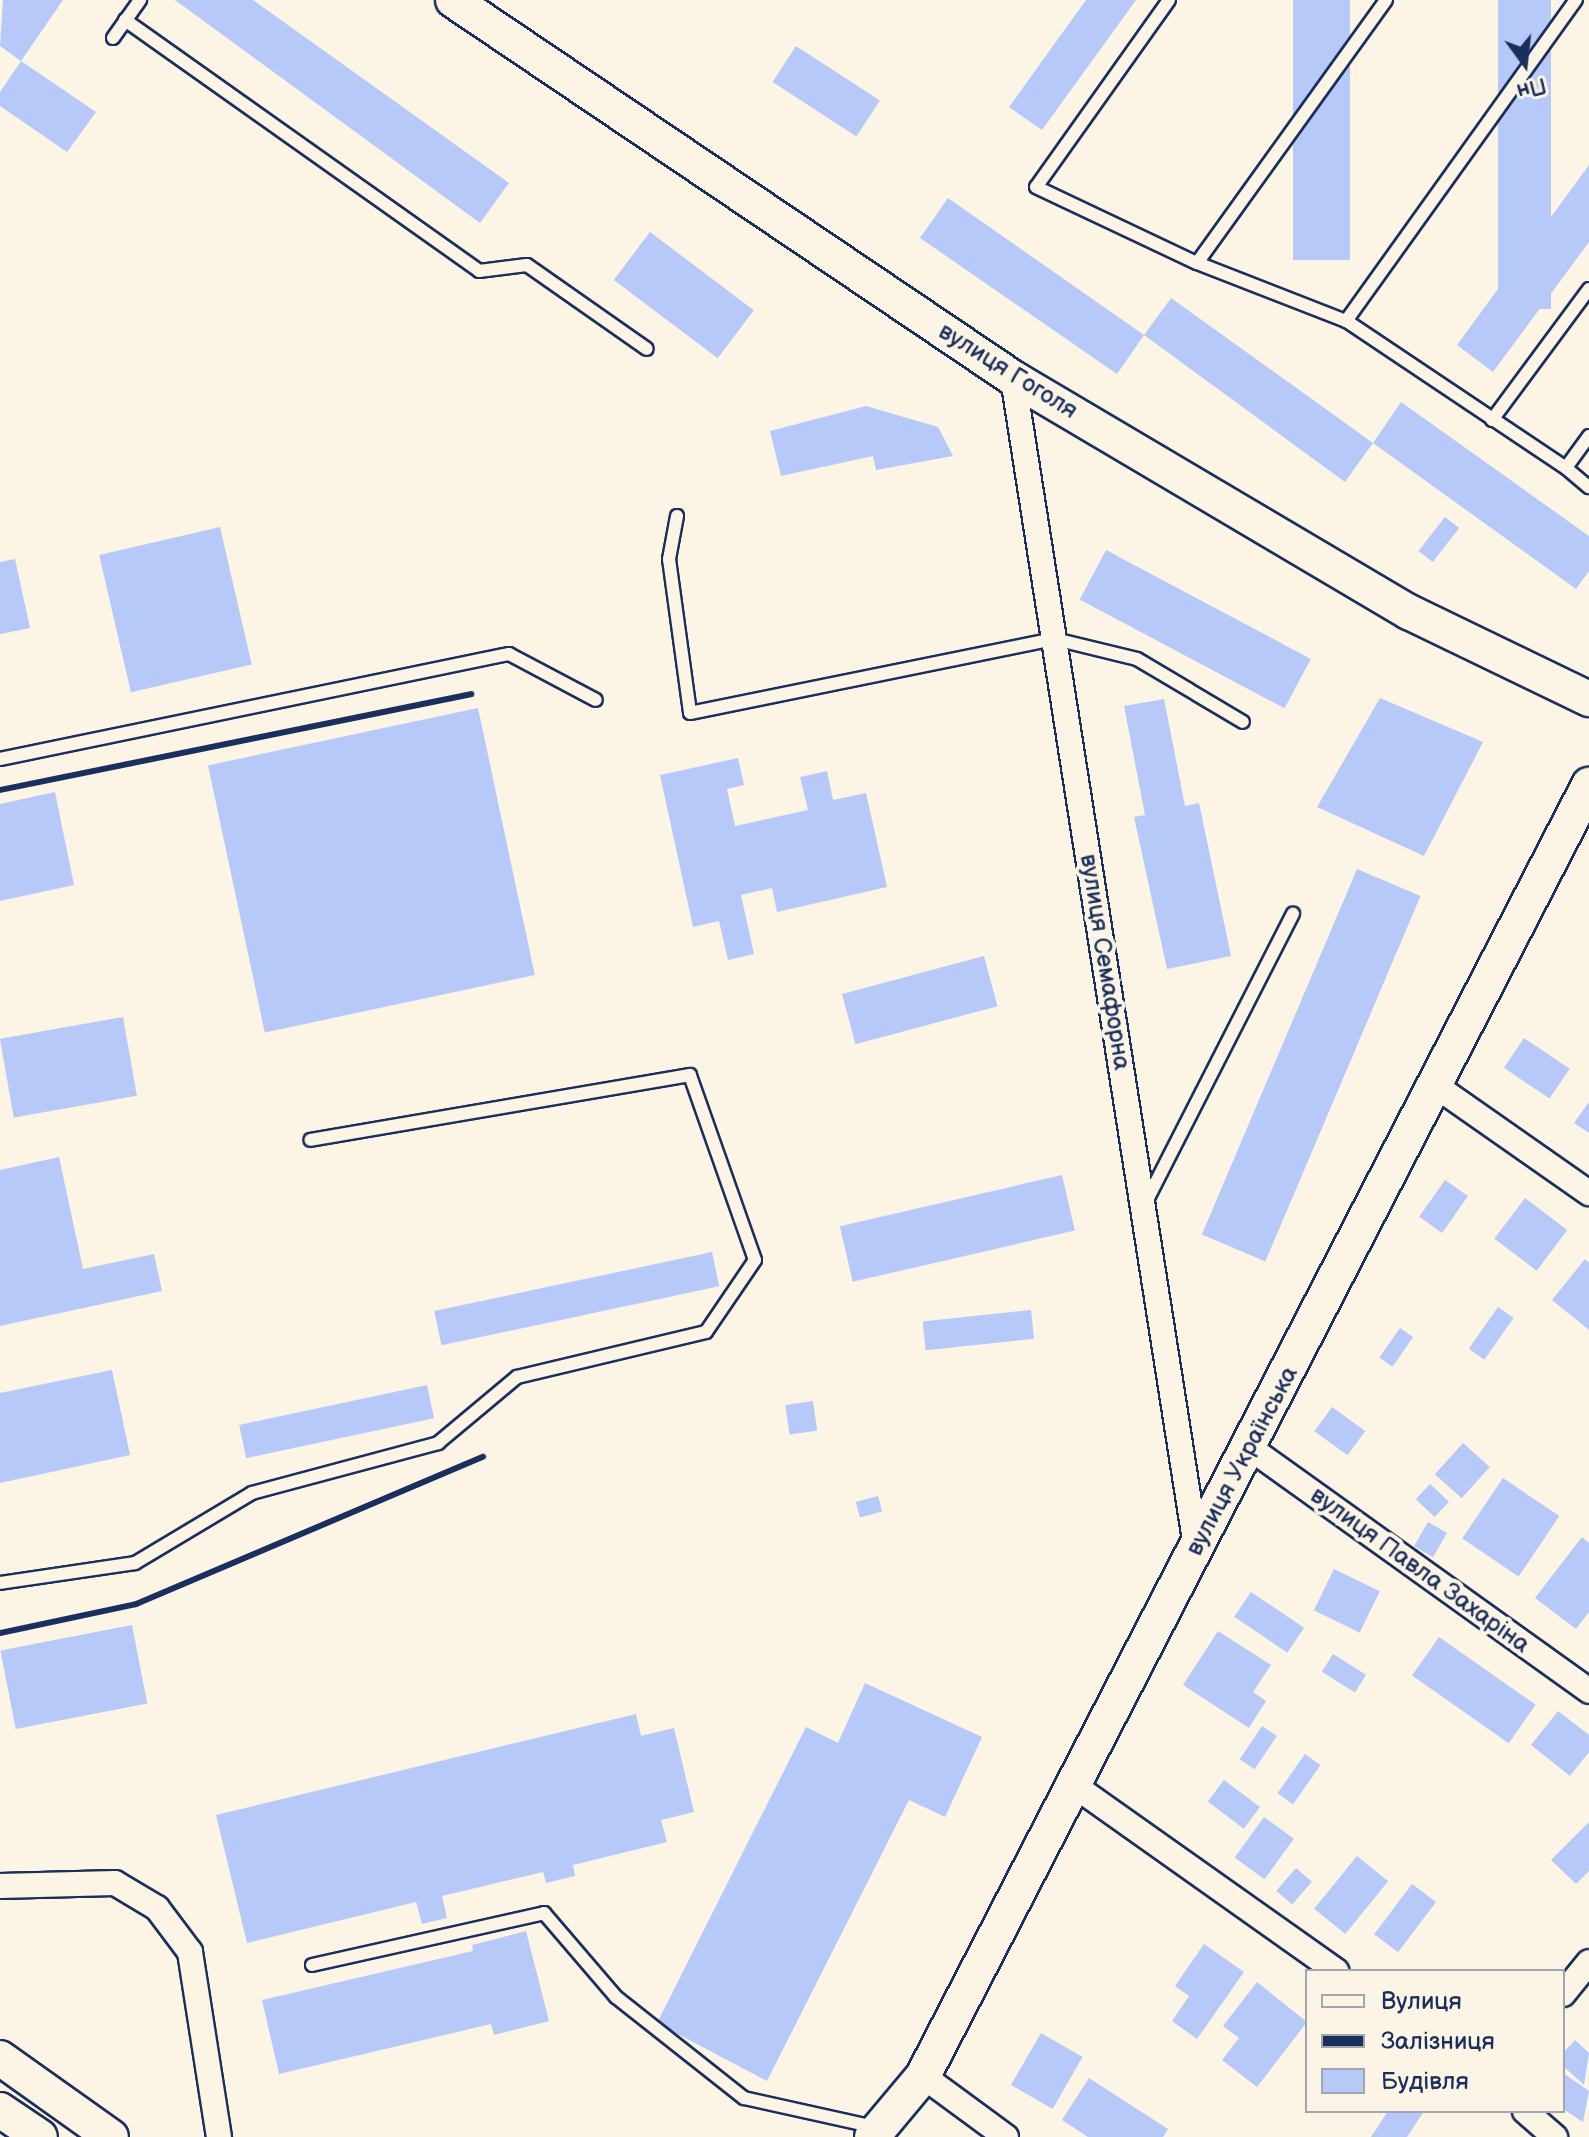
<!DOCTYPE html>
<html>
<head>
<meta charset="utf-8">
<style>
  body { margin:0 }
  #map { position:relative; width:1589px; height:2137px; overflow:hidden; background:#fcf5e5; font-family:"Balsamiq Sans",sans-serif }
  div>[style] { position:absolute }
  .building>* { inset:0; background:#b7c9f9; transform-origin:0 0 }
  .roads { filter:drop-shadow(2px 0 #1b2f5e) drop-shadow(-2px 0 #1b2f5e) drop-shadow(0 2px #1b2f5e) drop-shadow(0 -2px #1b2f5e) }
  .lane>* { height:12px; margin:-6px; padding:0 6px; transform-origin:6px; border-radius:6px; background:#fcf5e5 }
  .street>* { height:24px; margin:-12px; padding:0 12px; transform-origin:12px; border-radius:12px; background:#fcf5e5 }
  .secondary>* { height:34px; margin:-17px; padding:0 17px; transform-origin:17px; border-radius:17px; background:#fcf5e5 }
  .rail>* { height:6px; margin:-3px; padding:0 3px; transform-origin:3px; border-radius:3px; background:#1b2f5e }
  span { translate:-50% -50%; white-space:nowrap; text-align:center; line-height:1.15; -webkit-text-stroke:8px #fcf5e5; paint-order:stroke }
  .street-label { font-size:24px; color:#1b2f5e }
  .legend { position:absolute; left:1305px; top:1969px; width:260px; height:144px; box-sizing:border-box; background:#fcf5e5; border:2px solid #a2a6af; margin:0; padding:10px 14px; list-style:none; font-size:24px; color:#1b2f5e }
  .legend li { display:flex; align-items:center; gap:16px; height:40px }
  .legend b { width:40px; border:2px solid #a2a6af }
  .north { position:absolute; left:1485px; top:24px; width:80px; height:80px; -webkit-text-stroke:6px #fcf5e5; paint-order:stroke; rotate:165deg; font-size:22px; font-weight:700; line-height:32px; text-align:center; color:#1b2f5e }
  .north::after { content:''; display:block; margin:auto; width:28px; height:36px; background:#1b2f5e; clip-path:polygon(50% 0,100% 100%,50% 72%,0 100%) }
</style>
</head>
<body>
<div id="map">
  <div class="building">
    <i style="clip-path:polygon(3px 0,63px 0,21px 61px,96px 112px,67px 152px,0 106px,0 92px,21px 61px,0 46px)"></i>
    <i style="clip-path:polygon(175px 0,253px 0,509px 183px,480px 223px)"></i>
    <i style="clip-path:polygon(1086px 0,1136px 0,1042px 130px,1009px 107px)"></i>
    <i style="left:1293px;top:0;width:57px;height:260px"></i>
    <i style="left:1498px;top:0;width:53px;height:309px"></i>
    <i style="left:796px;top:46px;width:100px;height:43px;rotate:33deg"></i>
    <i style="clip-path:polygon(1589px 165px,1589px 242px,1493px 372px,1457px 345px)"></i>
    <i style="clip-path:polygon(948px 198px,1144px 335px,1171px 298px,1373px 443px,1401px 402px,1589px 536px,1589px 571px,1576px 589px,1373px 443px,1345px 482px,1144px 335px,1117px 374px,920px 238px)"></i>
    <i style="left:650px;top:232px;width:130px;height:60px;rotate:37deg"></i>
    <i style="clip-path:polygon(866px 406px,938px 427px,953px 456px,876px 470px,873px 456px,781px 476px,770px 431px)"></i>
    <i style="left:1445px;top:517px;width:18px;height:43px;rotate:38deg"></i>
    <i style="left:220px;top:527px;width:141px;height:124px;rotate:77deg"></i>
    <i style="left:1106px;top:550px;width:232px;height:56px;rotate:28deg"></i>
    <i style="clip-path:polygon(15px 559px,30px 628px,0 634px,0 562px)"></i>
    <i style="clip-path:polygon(1380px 698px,1483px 742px,1424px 856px,1317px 807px)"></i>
    <i style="clip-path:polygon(1164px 699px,1185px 806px,1199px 803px,1231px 956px,1167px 969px,1134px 817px,1145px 815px,1124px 706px)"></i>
    <i style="left:478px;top:708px;width:273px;height:276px;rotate:78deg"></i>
    <i style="clip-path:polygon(738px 758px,744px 785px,727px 789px,735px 826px,808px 810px,800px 777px,827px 771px,833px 800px,866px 793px,887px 887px,777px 912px,772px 888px,741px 895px,754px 954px,728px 960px,719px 921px,693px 927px,660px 775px)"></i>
    <i style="clip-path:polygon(55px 792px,74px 885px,0 901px,0 804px)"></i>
    <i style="left:1357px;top:869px;width:69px;height:397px;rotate:23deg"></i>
    <i style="left:984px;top:956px;width:52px;height:147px;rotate:75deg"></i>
    <i style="left:123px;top:1017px;width:80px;height:125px;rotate:80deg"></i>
    <i style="left:1524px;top:1038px;width:55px;height:36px;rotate:34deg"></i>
    <i style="clip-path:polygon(1589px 1102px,1589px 1133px,1574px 1123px)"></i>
    <i style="clip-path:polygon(59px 1157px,83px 1269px,154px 1254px,162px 1291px,0 1326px,0 1170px)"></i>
    <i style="left:1062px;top:1175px;width:57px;height:228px;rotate:77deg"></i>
    <i style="left:1445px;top:1180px;width:28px;height:45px;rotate:35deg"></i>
    <i style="left:1525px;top:1198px;width:53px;height:51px;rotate:37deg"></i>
    <i style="left:712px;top:1252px;width:35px;height:284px;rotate:78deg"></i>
    <i style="clip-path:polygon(1585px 1259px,1589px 1263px,1589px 1330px,1552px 1300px)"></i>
    <i style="left:1498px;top:1307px;width:19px;height:51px;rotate:35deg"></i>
    <i style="left:1031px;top:1310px;width:29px;height:109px;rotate:84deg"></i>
    <i style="left:1400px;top:1328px;width:16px;height:36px;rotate:35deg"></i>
    <i style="clip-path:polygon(112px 1370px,130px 1455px,0 1483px,0 1393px)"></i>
    <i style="left:427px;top:1385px;width:34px;height:192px;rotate:78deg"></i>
    <i style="left:813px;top:1401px;width:30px;height:28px;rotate:82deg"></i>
    <i style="left:1332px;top:1407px;width:41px;height:30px;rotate:36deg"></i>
    <i style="left:1463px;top:1443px;width:36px;height:42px;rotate:42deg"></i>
    <i style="left:1503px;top:1478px;width:68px;height:73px;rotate:34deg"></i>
    <i style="left:1430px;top:1484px;width:26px;height:21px;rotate:43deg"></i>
    <i style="left:878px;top:1496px;width:16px;height:23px;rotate:75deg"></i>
    <i style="left:1428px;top:1522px;width:22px;height:28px;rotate:30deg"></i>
    <i style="clip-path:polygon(1582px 1537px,1589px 1543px,1589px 1612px,1576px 1629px,1535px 1598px)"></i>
    <i style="left:1334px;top:1569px;width:51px;height:46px;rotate:26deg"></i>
    <i style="left:1251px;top:1592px;width:64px;height:30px;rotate:34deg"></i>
    <i style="left:132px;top:1625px;width:80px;height:134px;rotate:79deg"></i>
    <i style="clip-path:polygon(1218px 1631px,1271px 1665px,1253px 1692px,1266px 1701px,1249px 1728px,1183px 1685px)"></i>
    <i style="left:1439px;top:1637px;width:118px;height:47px;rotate:35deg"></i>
    <i style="left:1333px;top:1654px;width:39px;height:21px;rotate:32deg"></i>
    <i style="clip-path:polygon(865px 1683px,982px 1737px,945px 1817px,909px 1800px,767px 2081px,657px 2023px,806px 1727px,838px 1743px)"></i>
    <i style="clip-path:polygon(1558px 1711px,1589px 1735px,1589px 1752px,1570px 1776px,1531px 1745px)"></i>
    <i style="clip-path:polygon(636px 1714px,641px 1736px,674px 1728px,694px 1812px,661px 1820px,667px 1842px,573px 1865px,575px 1876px,546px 1883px,543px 1872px,442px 1896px,447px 1918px,422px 1924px,416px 1902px,247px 1943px,216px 1815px)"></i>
    <i style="left:1262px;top:1726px;width:18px;height:40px;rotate:34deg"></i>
    <i style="left:1305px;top:1754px;width:19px;height:48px;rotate:35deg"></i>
    <i style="left:1224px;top:1780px;width:45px;height:27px;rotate:37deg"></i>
    <i style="left:1264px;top:1817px;width:37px;height:50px;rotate:36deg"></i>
    <i style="clip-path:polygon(1589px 1822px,1589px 1871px,1576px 1884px,1551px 1860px)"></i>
    <i style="left:1357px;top:1856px;width:40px;height:68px;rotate:39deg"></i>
    <i style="left:1296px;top:1868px;width:21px;height:30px;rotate:41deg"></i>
    <i style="left:1412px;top:1884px;width:30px;height:63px;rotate:37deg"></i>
    <i style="clip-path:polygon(526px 1931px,549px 2021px,494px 2035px,491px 2024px,279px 2074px,262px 2000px,473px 1951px,472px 1945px)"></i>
    <i style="clip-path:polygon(1204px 1944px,1244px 1972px,1197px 2039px,1172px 2021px,1189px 1996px,1175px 1986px)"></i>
    <i style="clip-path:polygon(1257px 1982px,1307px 2022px,1257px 2087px,1222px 2060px,1239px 2038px,1223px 2026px)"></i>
    <i style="left:1041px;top:2033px;width:48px;height:60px;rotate:30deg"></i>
    <i style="clip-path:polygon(1575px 2040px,1589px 2053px,1584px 2085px,1563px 2066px,1563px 2053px)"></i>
    <i style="clip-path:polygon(1563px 2073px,1589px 2091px,1583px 2122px,1563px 2109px)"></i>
    <i style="clip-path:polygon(1089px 2078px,1168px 2129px,1163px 2137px,1088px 2137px,1062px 2120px)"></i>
    <i style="clip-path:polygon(1388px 2111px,1424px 2111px,1407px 2137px,1371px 2137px)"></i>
  </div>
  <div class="roads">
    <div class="lane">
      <i style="left:1169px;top:0;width:229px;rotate:125.4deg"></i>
      <i style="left:1036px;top:187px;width:178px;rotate:25.3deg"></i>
      <i style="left:125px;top:20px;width:434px;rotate:35.3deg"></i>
      <i style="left:479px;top:271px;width:48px;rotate:-7.1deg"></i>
      <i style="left:527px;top:265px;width:146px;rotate:35deg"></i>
      <i style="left:113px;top:38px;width:47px;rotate:-54.6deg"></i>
      <i style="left:1346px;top:321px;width:160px;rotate:-158.7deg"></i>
      <i style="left:1197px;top:263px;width:324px;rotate:-54.3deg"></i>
      <i style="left:1492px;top:420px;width:163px;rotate:-53.5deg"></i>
      <i style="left:1589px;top:436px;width:39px;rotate:126deg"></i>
      <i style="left:1566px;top:468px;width:30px;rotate:40deg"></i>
      <i style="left:1566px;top:468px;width:265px;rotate:-146.2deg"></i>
      <i style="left:1346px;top:321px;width:395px;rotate:-54.4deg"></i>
      <i style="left:677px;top:516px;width:44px;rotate:100.5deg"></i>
      <i style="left:669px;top:559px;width:155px;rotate:82.2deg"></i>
      <i style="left:690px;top:713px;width:372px;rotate:-11.5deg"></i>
      <i style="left:1055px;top:639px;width:84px;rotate:13.7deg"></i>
      <i style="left:1137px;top:659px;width:123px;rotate:30.7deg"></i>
      <i style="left:0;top:759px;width:520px;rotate:-11.66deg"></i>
      <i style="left:509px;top:654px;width:98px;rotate:27.9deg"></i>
      <i style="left:1145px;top:1204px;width:326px;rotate:-63deg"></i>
      <i style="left:0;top:1583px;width:136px;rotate:-8.4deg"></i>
      <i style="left:135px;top:1563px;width:136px;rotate:-30.9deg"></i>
      <i style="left:252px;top:1493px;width:193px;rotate:-15deg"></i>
      <i style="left:438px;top:1443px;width:103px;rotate:-39.9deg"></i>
      <i style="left:517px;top:1377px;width:194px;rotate:-13.4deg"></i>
      <i style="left:706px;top:1332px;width:87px;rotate:-55.8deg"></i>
      <i style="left:755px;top:1260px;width:196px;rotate:-109.4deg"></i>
      <i style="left:690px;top:1075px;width:385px;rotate:170.3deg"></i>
      <i style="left:312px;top:1965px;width:238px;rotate:-12.6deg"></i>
      <i style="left:544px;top:1913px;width:111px;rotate:49.4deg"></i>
      <i style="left:616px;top:1997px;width:163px;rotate:38.3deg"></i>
      <i style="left:744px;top:2098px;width:134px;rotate:12.5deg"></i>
    </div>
    <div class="street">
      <i style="left:1013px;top:378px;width:1182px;rotate:81.1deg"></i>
      <i style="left:1436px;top:1086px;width:187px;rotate:35deg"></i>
      <i style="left:1250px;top:1448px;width:417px;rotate:35.6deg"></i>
      <i style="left:1072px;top:1784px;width:324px;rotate:35.3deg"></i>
      <i style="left:0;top:1886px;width:115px;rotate:-1.5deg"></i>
      <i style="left:115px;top:1883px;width:49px;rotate:30.8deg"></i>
      <i style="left:157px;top:1908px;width:55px;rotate:53.1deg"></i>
      <i style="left:190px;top:1952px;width:187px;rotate:81.1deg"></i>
      <i style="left:1563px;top:1994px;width:41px;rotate:-50.9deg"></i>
      <i style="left:923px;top:2076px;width:103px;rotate:36.3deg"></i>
      <i style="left:1525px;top:2111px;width:40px;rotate:41deg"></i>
    </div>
    <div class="secondary">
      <i style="left:453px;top:0;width:676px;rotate:34.02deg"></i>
      <i style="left:1013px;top:378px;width:460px;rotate:30.6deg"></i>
      <i style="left:1409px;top:612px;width:200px;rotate:25.8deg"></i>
      <i style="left:0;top:2058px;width:136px;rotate:35.4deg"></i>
      <i style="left:0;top:2110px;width:48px;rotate:34deg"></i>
      <i style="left:872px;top:2137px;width:80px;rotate:-50.1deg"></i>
      <i style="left:923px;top:2076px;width:1453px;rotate:-62.71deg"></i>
    </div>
  </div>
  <div class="rail">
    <i style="left:0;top:790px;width:481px;rotate:-11.5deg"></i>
    <i style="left:0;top:1633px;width:139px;rotate:-12deg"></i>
    <i style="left:136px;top:1604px;width:377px;rotate:-23deg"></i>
  </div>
  <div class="street-label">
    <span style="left:1008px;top:371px;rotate:32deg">вулиця Гоголя</span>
    <span style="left:1105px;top:962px;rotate:81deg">вулиця Семафорна</span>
    <span style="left:1242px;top:1461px;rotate:-62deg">вулиця Українська</span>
    <span style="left:1420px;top:1570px;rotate:36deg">вулиця Павла Захаріна</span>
  </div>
  <ul class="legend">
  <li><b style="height:10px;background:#fcf5e5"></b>Вулиця</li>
  <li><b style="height:10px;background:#1b2f5e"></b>Залізниця</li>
  <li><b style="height:22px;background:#b7c9f9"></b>Будівля</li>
  </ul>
  <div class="north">Пн</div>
</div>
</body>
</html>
